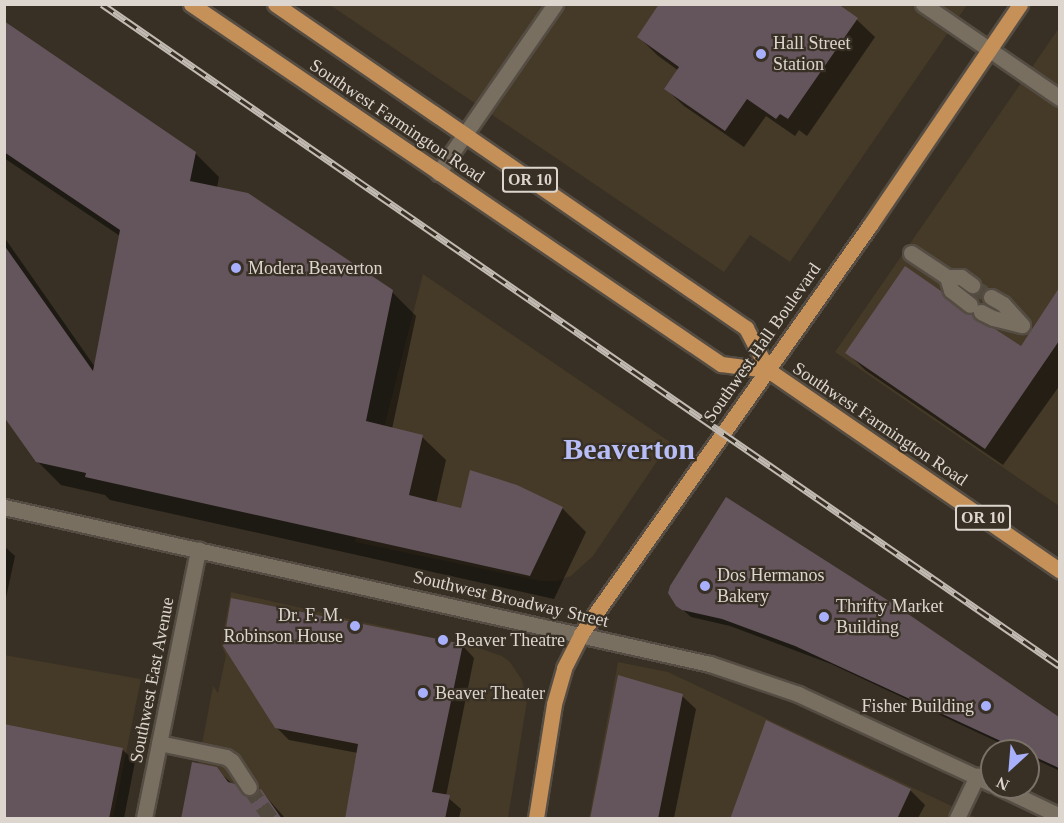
<!DOCTYPE html>
<html>
<head>
<meta charset="utf-8">
<style>
  body { margin:0 }
  #map { position:relative; width:1064px; height:823px; overflow:hidden; background:#383024; font-family:Georgia,serif }
  div>[style] { position:absolute }
  .built>* { inset:0; background:#453927 }
  .shadow>* { inset:0; background:#0007 }
  .building>* { inset:0; background:#64545b }
  .minor-tunnel>* { height:15px; margin-top:-7.5px; transform-origin:0; background:repeating-linear-gradient(90deg,#51493e 0 15px,transparent 0 23px) }
  .roads { filter:drop-shadow(2px 0 #554d43) drop-shadow(-2px 0 #554d43) drop-shadow(0 2px #554d43) drop-shadow(0 -2px #554d43) }
  .minor>* { height:15px; margin:-7.5px; padding:0 7.5px; transform-origin:7.5px; border-radius:7.5px; background:#786f61 }
  .major>* { height:15px; margin:-7.5px; padding:0 7.5px; transform-origin:7.5px; border-radius:7.5px; background:#c69059 }
  .rail>* { height:7px; margin-top:-3.5px; transform-origin:0; background:repeating-linear-gradient(90deg,#383024 0 14px,#c2bbb3 0 28px); box-sizing:border-box; border-block:2px solid #c2bbb3 }
  .dots>* { width:16px; height:16px; translate:-50% -50%; box-sizing:border-box; border:3px solid #383024; border-radius:50% }
  span { translate:-50% -50%; white-space:nowrap; text-align:center; line-height:1.15; -webkit-text-stroke:4.5px #383024; paint-order:stroke }
  .shield-label span { padding:2px 4px; background:#383024; border:2px solid; border-radius:4px; -webkit-text-stroke-width:0 }
  .shield-label { font-size:16px; color:#dcd6cf; font-weight:700 }
  .poi-label { font-size:18px; color:#dcd6cf }
  .left { translate:0 -50%; text-align:left }
  .right { translate:-100% -50%; text-align:right }
  .street-label { font-size:18px; color:#dcd6cf }
  .town-label { font-size:30px; color:#b7bdf6; font-weight:700 }
  .frame { position:absolute; inset:0; border:6px solid #dcd6cf; pointer-events:none }
  .north { position:absolute; left:980px; top:739px; width:60px; height:60px; box-sizing:border-box; background:#383024; border:2px solid #7a7268; border-radius:50%; rotate:206deg; font-size:16px; font-weight:700; line-height:24px; text-align:center; color:#dcd6cf }
  .north::after { content:''; display:block; margin:auto; width:21px; height:27px; background:#a8b0fc; clip-path:polygon(50% 0,100% 100%,50% 72%,0 100%) }
</style>
</head>
<body>
<div id="map">
  <div class="built">
    <i style="clip-path:polygon(330px 5px,967px 5px,790px 262px,750px 235px,724px 272px)"></i>
    <i style="clip-path:polygon(1059px 28px,1059px 506px,835px 352px)"></i>
    <i style="clip-path:polygon(423px 274px,670px 442px,593px 556px,571px 576px,557px 581px,541px 581px,355px 542px)"></i>
    <i style="clip-path:polygon(231px 592px,482px 649px,502px 656px,510px 662px,522px 680px,527px 701px,508px 818px,188px 818px,213px 686px,218px 693px,226px 655px,221px 645px)"></i>
    <i style="clip-path:polygon(4px 655px,141px 679px,113px 818px,5px 818px)"></i>
    <i style="clip-path:polygon(618px 662px,668px 672px,977px 818px,589px 818px)"></i>
  </div>
  <div class="shadow">
    <i style="clip-path:polygon(835px 4px,857px 20px,875px 37px,807px 136px,799px 130px,795px 136px,766px 116px,744px 147px,684px 106px,666px 89px,679px 71px,657px 55px,639px 37px)"></i>
    <i style="clip-path:polygon(4px 23px,195px 153px,219px 177px,217px 188px,392px 292px,416px 316px,392px 429px,422px 437px,446px 460px,436px 504px,462px 510px,517px 487px,562px 508px,586px 532px,554px 599px,110px 500px,105px 495px,61px 485px,37px 461px,4px 415px,4px 237px,95px 367px,120px 236px,4px 158px)"></i>
    <i style="clip-path:polygon(1060px 291px,1060px 385px,1003px 465px,865px 370px,847px 352px,940px 292px,958px 310px,1021px 348px)"></i>
    <i style="clip-path:polygon(4px 546px,15px 556px,4px 607px)"></i>
    <i style="clip-path:polygon(891px 604px,1060px 719px,1060px 771px,1028px 756px,1028px 751px,1017px 751px,831px 664px,730px 626px,691px 617px,682px 609px)"></i>
    <i style="clip-path:polygon(462px 645px,474px 658px,446px 796px,461px 809px,459px 818px,346px 818px,358px 753px,289px 740px,276px 727px)"></i>
    <i style="clip-path:polygon(682px 696px,696px 709px,674px 818px,588px 818px,591px 818px)"></i>
    <i style="clip-path:polygon(122px 749px,135px 762px,124px 818px,4px 818px)"></i>
    <i style="clip-path:polygon(216px 769px,247px 797px,254px 797px,261px 791px,285px 818px,183px 818px)"></i>
    <i style="clip-path:polygon(910px 790px,925px 805px,918px 818px,731px 818px)"></i>
  </div>
  <div class="building">
    <i style="clip-path:polygon(659px 4px,838px 4px,858px 18px,788px 119px,780px 114px,776px 119px,747px 99px,725px 131px,664px 89px,679px 67px,637px 37px)"></i>
    <i style="clip-path:polygon(4px 21px,196px 152px,190px 181px,248px 193px,393px 290px,366px 421px,423px 435px,409px 495px,461px 508px,470px 470px,517px 485px,563px 507px,530px 576px,85px 477px,86px 473px,36px 462px,4px 417px,4px 245px,93px 371px,120px 230px,4px 152px)"></i>
    <i style="clip-path:polygon(905px 266px,941px 291px,945px 298px,964px 313px,972px 314px,977px 321px,995px 329px,1021px 346px,1059px 288px,1059px 341px,985px 449px,845px 353px)"></i>
    <i style="clip-path:polygon(726px 497px,892px 603px,1059px 717px,1059px 768px,795px 646px,722px 619px,682px 610px,676px 606px,668px 593px,670px 586px)"></i>
    <i style="clip-path:polygon(231px 598px,463px 644px,432px 792px,450px 795px,445px 819px,345px 819px,358px 744px,275px 728px,223px 646px)"></i>
    <i style="clip-path:polygon(618px 675px,683px 694px,658px 819px,590px 819px)"></i>
    <i style="clip-path:polygon(766px 720px,911px 789px,897px 819px,730px 819px)"></i>
    <i style="clip-path:polygon(4px 724px,123px 748px,109px 819px,4px 819px)"></i>
    <i style="clip-path:polygon(192px 762px,217px 767px,228px 782px,235px 784px,245px 796px,254px 795px,261px 789px,282px 819px,181px 819px)"></i>
  </div>
  <div class="minor-tunnel">
    <i style="left:972px;top:285px;width:22px;rotate:32deg"></i>
    <i style="left:249px;top:787px;width:38px;rotate:55deg"></i>
  </div>
  <div class="roads">
    <div class="minor">
      <i style="left:923px;top:4px;width:166px;rotate:34.5deg"></i>
      <i style="left:438px;top:173px;width:206px;rotate:-55.3deg"></i>
      <i style="left:911px;top:253px;width:43px;rotate:33.7deg"></i>
      <i style="left:947px;top:277px;width:14px"></i>
      <i style="left:961px;top:277px;width:14px;rotate:36deg"></i>
      <i style="left:947px;top:277px;width:14px;rotate:73deg"></i>
      <i style="left:951px;top:290px;width:24px;rotate:38deg"></i>
      <i style="left:991px;top:297px;width:14px;rotate:30deg"></i>
      <i style="left:1003px;top:304px;width:28px;rotate:48deg"></i>
      <i style="left:981px;top:312px;width:13px;rotate:27deg"></i>
      <i style="left:993px;top:318px;width:30px;rotate:14deg"></i>
      <i style="left:4px;top:507px;width:723px;rotate:12.54deg"></i>
      <i style="left:710px;top:664px;width:93px;rotate:18.8deg"></i>
      <i style="left:798px;top:694px;width:214px;rotate:24.9deg"></i>
      <i style="left:159px;top:743px;width:68px;rotate:11.8deg"></i>
      <i style="left:226px;top:757px;width:7px;rotate:34deg"></i>
      <i style="left:232px;top:761px;width:31px;rotate:57deg"></i>
      <i style="left:999px;top:787px;width:68px;rotate:25.4deg"></i>
      <i style="left:144px;top:818px;width:274px;rotate:-78.6deg"></i>
      <i style="left:957px;top:818px;width:47px;rotate:-64.5deg"></i>
    </div>
    <div class="major">
      <i style="left:191px;top:4px;width:641px;rotate:34.19deg"></i>
      <i style="left:721px;top:364px;width:47px;rotate:7.3deg"></i>
      <i style="left:768px;top:370px;width:354px;rotate:34.5deg"></i>
      <i style="left:275px;top:4px;width:572px;rotate:34.52deg"></i>
      <i style="left:746px;top:328px;width:47px;rotate:62.4deg"></i>
      <i style="left:536px;top:818px;width:115px;rotate:-81deg"></i>
      <i style="left:554px;top:704px;width:37px;rotate:-74deg"></i>
      <i style="left:564px;top:668px;width:38px;rotate:-63deg"></i>
      <i style="left:581px;top:634px;width:501px;rotate:-54.75deg"></i>
      <i style="left:870px;top:225px;width:267px;rotate:-55.8deg"></i>
    </div>
  </div>
  <div class="rail">
    <i style="left:102px;top:4px;width:1164px;rotate:34.65deg"></i>
  </div>
  <div class="dots">
    <i style="left:761px;top:54px;background:#a8b0fc"></i>
    <i style="left:236px;top:268px;background:#a8b0fc"></i>
    <i style="left:705px;top:586px;background:#a8b0fc"></i>
    <i style="left:824px;top:617px;background:#a8b0fc"></i>
    <i style="left:355px;top:626px;background:#a8b0fc"></i>
    <i style="left:443px;top:640px;background:#a8b0fc"></i>
    <i style="left:423px;top:693px;background:#a8b0fc"></i>
    <i style="left:986px;top:706px;background:#a8b0fc"></i>
  </div>
  <div class="shield-label">
    <span style="left:530px;top:180px">OR 10</span>
    <span style="left:983px;top:518px">OR 10</span>
  </div>
  <div class="poi-label">
    <span class="left" style="left:773px;top:54px">Hall Street<br>Station</span>
    <span class="left" style="left:248px;top:268px">Modera Beaverton</span>
    <span class="left" style="left:717px;top:586px">Dos Hermanos<br>Bakery</span>
    <span class="left" style="left:836px;top:617px">Thrifty Market<br>Building</span>
    <span class="right" style="left:343px;top:626px">Dr. F. M.<br>Robinson House</span>
    <span class="left" style="left:455px;top:640px">Beaver Theatre</span>
    <span class="left" style="left:435px;top:693px">Beaver Theater</span>
    <span class="right" style="left:974px;top:706px">Fisher Building</span>
  </div>
  <div class="street-label">
    <span style="left:397px;top:121px;rotate:34deg">Southwest Farmington Road</span>
    <span style="left:762px;top:343px;rotate:-55deg">Southwest Hall Boulevard</span>
    <span style="left:880px;top:424px;rotate:34deg">Southwest Farmington Road</span>
    <span style="left:511px;top:599px;rotate:13deg">Southwest Broadway Street</span>
    <span style="left:152px;top:680px;rotate:-79deg">Southwest East Avenue</span>
  </div>
  <div class="town-label">
    <span style="left:629px;top:449px">Beaverton</span>
  </div>
  <div class="frame"></div>
  <div class="north">N</div>
</div>
</body>
</html>
